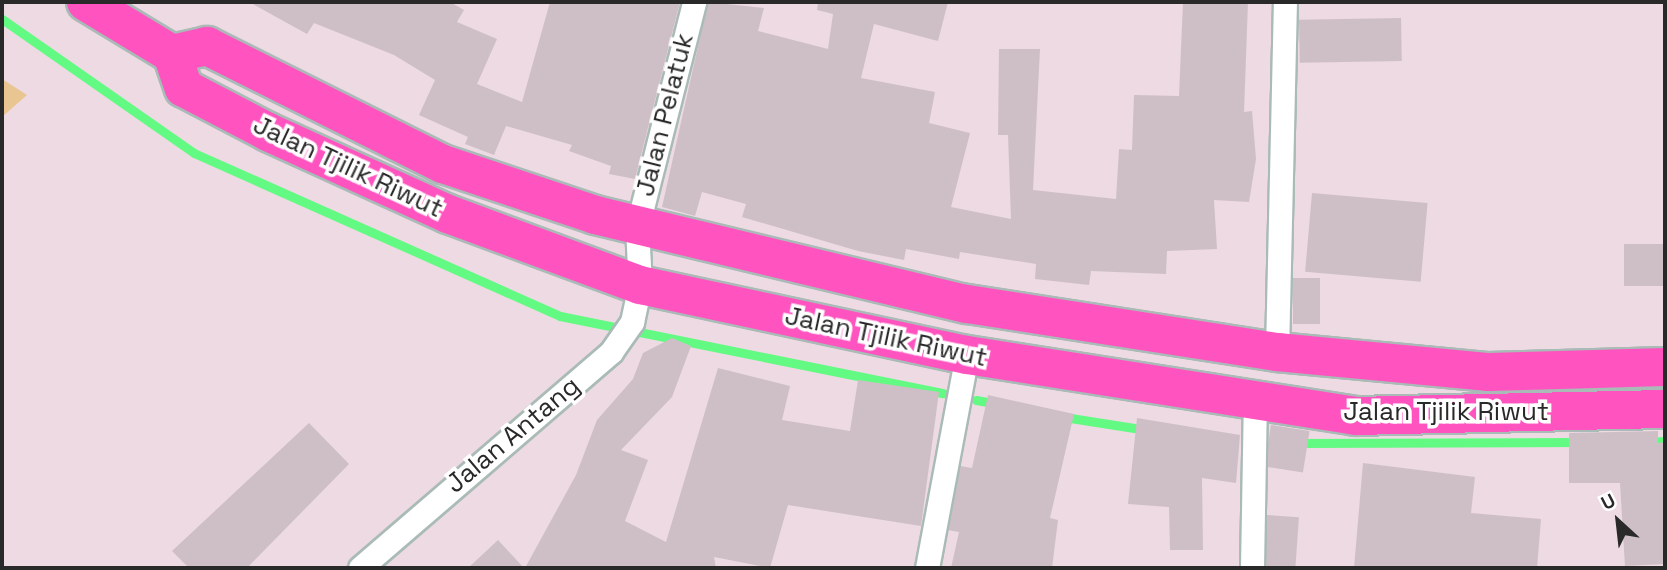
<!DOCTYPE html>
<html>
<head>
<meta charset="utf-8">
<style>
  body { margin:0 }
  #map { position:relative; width:1667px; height:570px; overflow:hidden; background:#eddae3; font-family:"Space Grotesk",sans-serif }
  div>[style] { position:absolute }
  .green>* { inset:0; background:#e9c691 }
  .stream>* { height:9px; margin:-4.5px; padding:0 4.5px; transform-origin:4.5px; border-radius:4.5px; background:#62fa82 }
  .building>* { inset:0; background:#cebfc6; transform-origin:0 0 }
  .roads { filter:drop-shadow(2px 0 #aabbb7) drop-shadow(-2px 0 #aabbb7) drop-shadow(0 2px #aabbb7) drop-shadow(0 -2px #aabbb7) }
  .street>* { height:23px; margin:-11.5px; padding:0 11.5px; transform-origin:11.5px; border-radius:11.5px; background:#fff }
  .highway>* { height:38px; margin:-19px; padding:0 19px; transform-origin:19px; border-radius:19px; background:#ff53bf }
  span { translate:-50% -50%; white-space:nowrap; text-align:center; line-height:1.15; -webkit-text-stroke:7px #fff; paint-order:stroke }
  .street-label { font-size:26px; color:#292929 }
  .frame { position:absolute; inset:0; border:4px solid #292929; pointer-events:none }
  .north { position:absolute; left:1583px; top:486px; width:70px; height:70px; -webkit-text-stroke:5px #fff; paint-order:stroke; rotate:333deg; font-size:19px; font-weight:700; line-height:28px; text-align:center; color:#292929 }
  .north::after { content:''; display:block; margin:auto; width:24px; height:32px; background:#292929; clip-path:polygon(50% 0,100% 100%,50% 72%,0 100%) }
</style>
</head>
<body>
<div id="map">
  <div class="green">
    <i style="clip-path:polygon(2px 79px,27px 95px,2px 117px)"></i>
  </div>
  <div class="stream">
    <i style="left:2px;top:19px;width:234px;rotate:34.9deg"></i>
    <i style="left:194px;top:153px;width:401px;rotate:24deg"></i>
    <i style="left:560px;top:316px;width:391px;rotate:11.4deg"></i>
    <i style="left:976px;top:400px;width:22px;rotate:10deg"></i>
    <i style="left:1064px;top:417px;width:84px;rotate:8.9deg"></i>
    <i style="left:1646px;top:442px;width:19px;rotate:-3deg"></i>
    <i style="left:1300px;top:443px;width:280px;rotate:-0.2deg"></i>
  </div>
  <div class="building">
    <i style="clip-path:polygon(249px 2px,450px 2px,464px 10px,457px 22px,497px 39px,477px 84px,522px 102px,550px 2px,680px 2px,635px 179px,609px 174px,611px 166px,569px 151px,572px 145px,506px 126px,494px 155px,465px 144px,468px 137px,419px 115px,435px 80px,394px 55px,314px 23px,307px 34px)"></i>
    <i style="clip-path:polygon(708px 2px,764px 8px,758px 31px,828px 49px,833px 14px,817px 10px,818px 2px,948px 2px,938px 41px,874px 24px,861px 78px,935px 92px,929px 123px,970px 133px,951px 207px,1011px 219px,1008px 135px,998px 135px,999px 49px,1040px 49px,1033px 190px,1116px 199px,1119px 149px,1132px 150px,1134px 95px,1179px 96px,1183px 2px,1248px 2px,1244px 112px,1252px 111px,1256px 159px,1249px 202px,1214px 200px,1217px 249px,1167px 251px,1166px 274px,1091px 271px,1089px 285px,1035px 279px,1036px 264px,960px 252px,959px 259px,906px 249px,904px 260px,858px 251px,742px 217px,746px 204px,702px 192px,695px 216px,662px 207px)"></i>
    <i style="left:1401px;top:18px;width:43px;height:102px;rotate:89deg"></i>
    <i style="left:1312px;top:193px;width:116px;height:79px;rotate:5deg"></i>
    <i style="left:1665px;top:244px;width:42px;height:41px;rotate:90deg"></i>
    <i style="left:1293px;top:278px;width:27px;height:46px"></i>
    <i style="clip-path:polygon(672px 338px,691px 346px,672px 397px,621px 450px,648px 460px,625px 521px,666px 542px,718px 368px,790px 386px,782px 420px,850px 431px,858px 380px,939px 392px,921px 526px,788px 505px,770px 568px,714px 557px,716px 568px,525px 568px,576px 475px,597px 420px,633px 379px,643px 353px)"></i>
    <i style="clip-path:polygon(988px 395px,1074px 414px,1050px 518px,1058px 520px,1052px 568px,951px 568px,959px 532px,948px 530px,960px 466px,972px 468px)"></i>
    <i style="clip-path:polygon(1137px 418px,1240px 435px,1236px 483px,1202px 478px,1203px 550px,1170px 550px,1169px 507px,1128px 504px)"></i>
    <i style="clip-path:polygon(309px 423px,349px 464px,247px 568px,189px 568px,172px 551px)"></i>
    <i style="left:1271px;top:425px;width:39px;height:42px;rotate:9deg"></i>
    <i style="clip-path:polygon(1658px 431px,1658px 443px,1665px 442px,1665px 564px,1625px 566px,1620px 483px,1569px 483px,1569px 433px)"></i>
    <i style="clip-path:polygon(1363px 463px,1475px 477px,1471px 513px,1541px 519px,1537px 568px,1354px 568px)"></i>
    <i style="left:1267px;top:515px;width:32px;height:53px;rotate:4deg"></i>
    <i style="clip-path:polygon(498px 540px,524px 568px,468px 568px)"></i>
  </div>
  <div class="roads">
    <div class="street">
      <i style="left:1277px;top:352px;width:350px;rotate:-88.7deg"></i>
      <i style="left:360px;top:568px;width:331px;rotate:-40.7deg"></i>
      <i style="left:611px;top:352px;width:37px;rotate:-55deg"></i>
      <i style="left:632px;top:322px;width:38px;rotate:-78deg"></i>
      <i style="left:640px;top:285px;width:57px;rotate:-93deg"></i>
      <i style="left:637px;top:228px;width:233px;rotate:-75.8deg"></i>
      <i style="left:927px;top:568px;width:217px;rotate:-79.4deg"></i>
      <i style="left:1252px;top:568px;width:165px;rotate:-89deg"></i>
    </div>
    <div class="highway">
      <i style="left:86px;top:2px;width:100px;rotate:31.2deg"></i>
      <i style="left:172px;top:54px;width:36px;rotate:71deg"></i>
      <i style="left:184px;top:88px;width:95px;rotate:27.6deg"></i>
      <i style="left:268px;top:132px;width:198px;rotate:24.5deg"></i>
      <i style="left:448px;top:214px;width:205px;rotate:20.3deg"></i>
      <i style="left:640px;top:285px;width:334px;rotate:12.1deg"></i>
      <i style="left:967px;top:355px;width:393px;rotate:8.9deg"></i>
      <i style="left:1355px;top:416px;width:310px;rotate:-1.3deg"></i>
      <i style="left:172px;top:54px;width:36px;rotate:-13deg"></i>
      <i style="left:207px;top:46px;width:264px;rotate:26.6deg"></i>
      <i style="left:443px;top:164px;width:160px;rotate:18.5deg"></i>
      <i style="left:595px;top:215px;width:382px;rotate:13.5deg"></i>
      <i style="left:967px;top:304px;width:314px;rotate:8.8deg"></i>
      <i style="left:1277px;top:352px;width:213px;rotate:5.4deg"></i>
      <i style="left:1489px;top:372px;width:176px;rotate:-1.6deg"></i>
    </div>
  </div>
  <div class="street-label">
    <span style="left:665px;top:115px;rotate:-76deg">Jalan Pelatuk</span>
    <span style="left:348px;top:167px;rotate:25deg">Jalan Tjilik Riwut</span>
    <span style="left:886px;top:337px;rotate:12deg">Jalan Tjilik Riwut</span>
    <span style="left:1446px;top:412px">Jalan Tjilik Riwut</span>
    <span style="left:513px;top:435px;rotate:-40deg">Jalan Antang</span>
  </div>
  <div class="frame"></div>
  <div class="north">U</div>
</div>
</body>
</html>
